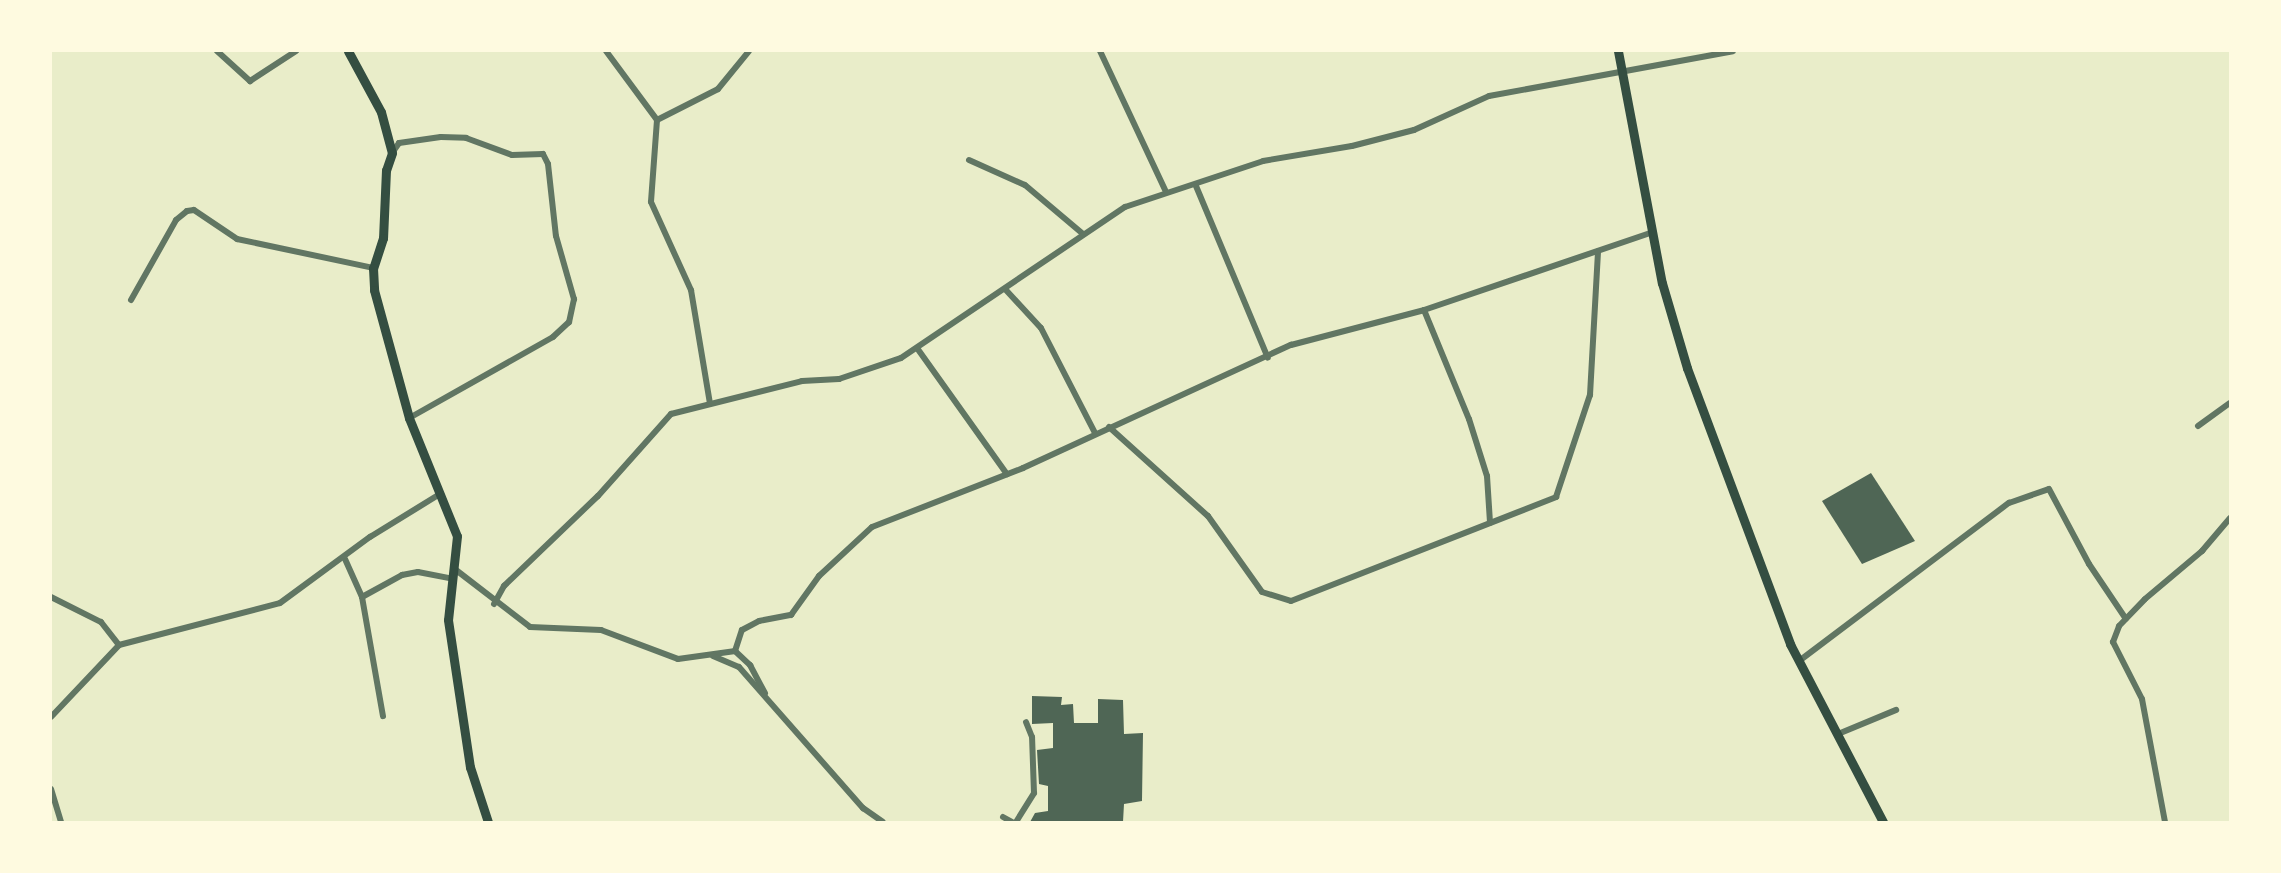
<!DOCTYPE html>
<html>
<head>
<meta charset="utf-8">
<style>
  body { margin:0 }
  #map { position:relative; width:2281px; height:873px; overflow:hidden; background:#e9edc9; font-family:"Work Sans",sans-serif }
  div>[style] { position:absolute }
  .building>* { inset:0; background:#4f6655 }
  .minor>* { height:6px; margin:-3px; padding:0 3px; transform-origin:3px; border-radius:3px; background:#617663 }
  .secondary>* { height:9px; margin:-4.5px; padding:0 4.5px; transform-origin:4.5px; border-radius:4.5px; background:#344e41 }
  span { translate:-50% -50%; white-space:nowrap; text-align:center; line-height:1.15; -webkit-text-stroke:6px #fefae0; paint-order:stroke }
  .frame { position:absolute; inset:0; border:52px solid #fefae0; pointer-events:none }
</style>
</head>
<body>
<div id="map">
  <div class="building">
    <i style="clip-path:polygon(1871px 473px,1915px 541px,1862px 564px,1822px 501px)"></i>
    <i style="clip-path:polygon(1032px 696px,1062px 697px,1061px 705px,1073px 704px,1074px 723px,1098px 723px,1098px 699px,1123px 700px,1124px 734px,1143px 733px,1142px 801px,1124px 804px,1123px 822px,1030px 822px,1035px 813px,1048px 811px,1048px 786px,1039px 784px,1037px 750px,1053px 748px,1053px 723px,1032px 724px)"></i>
  </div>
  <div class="minor">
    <i style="left:217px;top:51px;width:45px;rotate:42.3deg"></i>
    <i style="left:250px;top:81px;width:55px;rotate:-33.1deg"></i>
    <i style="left:606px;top:51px;width:86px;rotate:53.5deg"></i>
    <i style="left:657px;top:120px;width:82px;rotate:94.2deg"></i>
    <i style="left:651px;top:202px;width:97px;rotate:65.6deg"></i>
    <i style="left:691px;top:290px;width:115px;rotate:80.5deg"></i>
    <i style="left:1100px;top:51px;width:156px;rotate:64.9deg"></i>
    <i style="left:657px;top:120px;width:68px;rotate:-26.9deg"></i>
    <i style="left:718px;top:89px;width:49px;rotate:-50.8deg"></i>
    <i style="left:392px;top:153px;width:12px;rotate:-55deg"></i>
    <i style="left:399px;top:143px;width:42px;rotate:-8.1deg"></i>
    <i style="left:441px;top:137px;width:25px;rotate:2deg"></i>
    <i style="left:466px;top:138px;width:49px;rotate:20.3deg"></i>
    <i style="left:512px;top:155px;width:31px;rotate:-2deg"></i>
    <i style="left:543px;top:154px;width:11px;rotate:63deg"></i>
    <i style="left:548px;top:164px;width:72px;rotate:83.7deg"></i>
    <i style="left:556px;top:236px;width:66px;rotate:74.1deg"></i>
    <i style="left:574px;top:299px;width:24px;rotate:102deg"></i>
    <i style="left:569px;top:322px;width:22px;rotate:137deg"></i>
    <i style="left:553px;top:337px;width:165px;rotate:150.6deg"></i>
    <i style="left:969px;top:160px;width:61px;rotate:24.1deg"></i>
    <i style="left:1025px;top:185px;width:76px;rotate:40.2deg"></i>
    <i style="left:1196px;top:186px;width:186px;rotate:67.3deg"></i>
    <i style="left:1005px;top:289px;width:53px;rotate:47.3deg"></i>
    <i style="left:1041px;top:328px;width:118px;rotate:62.8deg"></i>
    <i style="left:131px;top:300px;width:92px;rotate:-60.6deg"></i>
    <i style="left:176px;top:220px;width:14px;rotate:-39deg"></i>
    <i style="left:187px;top:211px;width:7px;rotate:-8deg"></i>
    <i style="left:194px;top:210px;width:52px;rotate:34deg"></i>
    <i style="left:237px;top:239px;width:139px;rotate:12deg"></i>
    <i style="left:1424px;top:310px;width:118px;rotate:67.6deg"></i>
    <i style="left:1469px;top:419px;width:60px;rotate:72.5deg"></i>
    <i style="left:1487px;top:476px;width:47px;rotate:86.3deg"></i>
    <i style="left:917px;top:348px;width:155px;rotate:54.5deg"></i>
    <i style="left:2198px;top:426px;width:39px;rotate:-36deg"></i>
    <i style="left:1109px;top:427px;width:133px;rotate:42deg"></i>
    <i style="left:1208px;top:516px;width:93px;rotate:54.6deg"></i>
    <i style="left:1262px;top:592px;width:30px;rotate:17deg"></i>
    <i style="left:1291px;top:601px;width:285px;rotate:-21.4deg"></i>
    <i style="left:1556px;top:497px;width:108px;rotate:-71.6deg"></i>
    <i style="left:1590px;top:395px;width:144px;rotate:-86.8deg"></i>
    <i style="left:345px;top:559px;width:42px;rotate:65.9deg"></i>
    <i style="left:362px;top:597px;width:121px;rotate:80deg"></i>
    <i style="left:456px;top:570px;width:93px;rotate:37.6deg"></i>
    <i style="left:530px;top:627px;width:71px;rotate:2.4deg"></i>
    <i style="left:601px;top:630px;width:82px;rotate:20.6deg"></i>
    <i style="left:678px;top:659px;width:58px;rotate:-8deg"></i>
    <i style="left:735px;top:651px;width:21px;rotate:43deg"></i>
    <i style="left:750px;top:665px;width:32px;rotate:62deg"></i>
    <i style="left:51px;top:597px;width:56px;rotate:26.6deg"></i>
    <i style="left:101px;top:622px;width:29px;rotate:52deg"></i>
    <i style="left:362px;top:597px;width:46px;rotate:-28.8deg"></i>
    <i style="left:402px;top:575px;width:16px;rotate:-11deg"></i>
    <i style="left:418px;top:572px;width:36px;rotate:11deg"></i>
    <i style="left:494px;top:604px;width:21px;rotate:-61deg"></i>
    <i style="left:504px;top:586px;width:130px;rotate:-43.8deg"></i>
    <i style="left:598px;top:496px;width:110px;rotate:-48.3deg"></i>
    <i style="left:671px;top:414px;width:135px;rotate:-14.1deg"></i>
    <i style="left:802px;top:381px;width:37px;rotate:-3deg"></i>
    <i style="left:839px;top:379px;width:65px;rotate:-18.7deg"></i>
    <i style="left:901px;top:358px;width:270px;rotate:-34deg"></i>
    <i style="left:1125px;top:207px;width:145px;rotate:-18.4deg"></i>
    <i style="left:1263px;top:161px;width:90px;rotate:-9.6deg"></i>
    <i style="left:1352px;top:146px;width:64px;rotate:-14.5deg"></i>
    <i style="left:1414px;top:130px;width:82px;rotate:-24.4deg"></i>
    <i style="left:1489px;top:96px;width:248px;rotate:-10.4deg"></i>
    <i style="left:735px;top:651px;width:22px;rotate:-72deg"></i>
    <i style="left:742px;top:630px;width:19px;rotate:-28deg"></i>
    <i style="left:759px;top:621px;width:33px;rotate:-11deg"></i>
    <i style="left:791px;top:615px;width:48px;rotate:-54.3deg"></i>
    <i style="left:819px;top:576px;width:72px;rotate:-42.8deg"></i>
    <i style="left:872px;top:527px;width:162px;rotate:-21.3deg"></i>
    <i style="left:1023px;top:468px;width:295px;rotate:-24.7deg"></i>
    <i style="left:1291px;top:345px;width:138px;rotate:-14.7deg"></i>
    <i style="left:1424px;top:310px;width:242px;rotate:-18.8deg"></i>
    <i style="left:713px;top:656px;width:28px;rotate:23deg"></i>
    <i style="left:739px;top:667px;width:188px;rotate:48.7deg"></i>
    <i style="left:863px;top:808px;width:24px;rotate:35deg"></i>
    <i style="left:1799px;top:661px;width:263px;rotate:-37deg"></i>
    <i style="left:2009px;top:503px;width:42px;rotate:-19.3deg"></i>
    <i style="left:2049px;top:489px;width:85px;rotate:61.9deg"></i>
    <i style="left:2089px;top:564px;width:66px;rotate:56.1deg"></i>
    <i style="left:51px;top:717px;width:99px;rotate:-46.6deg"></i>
    <i style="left:119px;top:645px;width:166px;rotate:-14.6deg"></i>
    <i style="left:280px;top:603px;width:112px;rotate:-36.3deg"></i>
    <i style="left:370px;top:537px;width:82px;rotate:-31.6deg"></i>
    <i style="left:1838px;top:734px;width:63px;rotate:-22.5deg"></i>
    <i style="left:51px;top:789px;width:34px;rotate:73deg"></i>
    <i style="left:1003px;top:817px;width:10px;rotate:29deg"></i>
    <i style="left:1016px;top:822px;width:34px;rotate:-58deg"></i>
    <i style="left:1034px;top:793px;width:56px;rotate:-92deg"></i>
    <i style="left:1032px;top:737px;width:16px;rotate:-112deg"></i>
    <i style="left:2165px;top:822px;width:125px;rotate:-100.6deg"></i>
    <i style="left:2142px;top:699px;width:64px;rotate:-117deg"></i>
    <i style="left:2113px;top:642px;width:17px;rotate:-69deg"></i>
    <i style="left:2119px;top:626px;width:37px;rotate:-46deg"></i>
    <i style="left:2145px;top:599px;width:75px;rotate:-40.1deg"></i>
    <i style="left:2202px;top:551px;width:43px;rotate:-49.7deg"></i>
  </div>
  <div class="secondary">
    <i style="left:348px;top:51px;width:69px;rotate:61.6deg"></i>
    <i style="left:381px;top:112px;width:42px;rotate:75deg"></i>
    <i style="left:392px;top:153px;width:18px;rotate:109deg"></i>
    <i style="left:386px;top:170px;width:68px;rotate:92.5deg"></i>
    <i style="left:383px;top:238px;width:32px;rotate:108deg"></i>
    <i style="left:373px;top:268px;width:22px;rotate:87deg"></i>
    <i style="left:374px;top:290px;width:133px;rotate:74.7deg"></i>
    <i style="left:409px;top:418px;width:127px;rotate:67.9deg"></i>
    <i style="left:457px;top:536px;width:84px;rotate:96.1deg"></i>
    <i style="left:448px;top:620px;width:149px;rotate:81.5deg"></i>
    <i style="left:470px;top:767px;width:58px;rotate:71.9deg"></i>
    <i style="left:1618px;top:51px;width:236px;rotate:79.3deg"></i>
    <i style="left:1662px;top:283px;width:89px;rotate:73.6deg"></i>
    <i style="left:1687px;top:368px;width:295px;rotate:69.5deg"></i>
    <i style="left:1790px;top:644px;width:201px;rotate:62.4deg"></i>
  </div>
  <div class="frame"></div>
</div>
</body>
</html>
